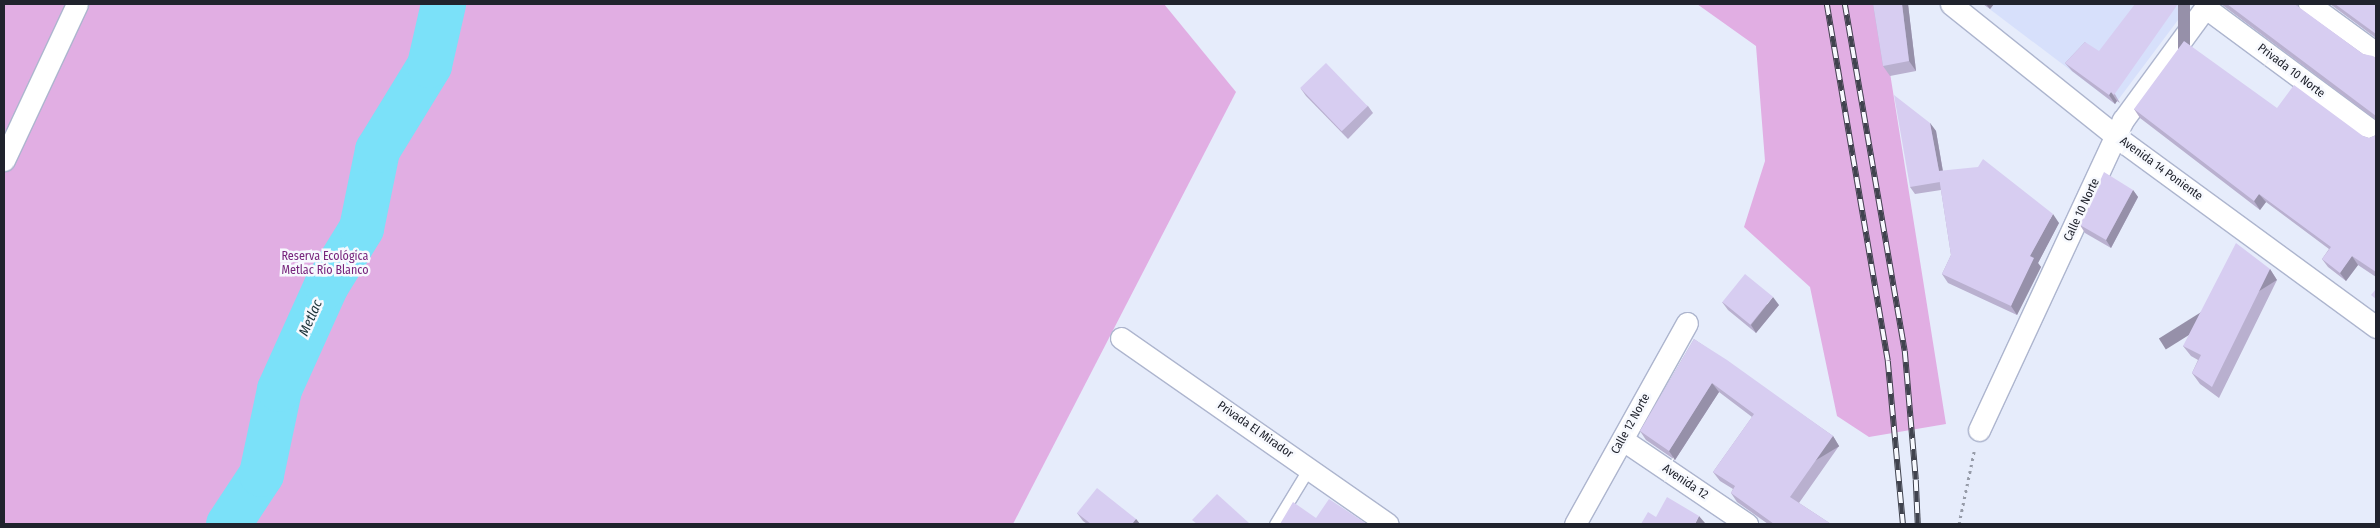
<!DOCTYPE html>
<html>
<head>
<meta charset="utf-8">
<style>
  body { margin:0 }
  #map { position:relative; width:2380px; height:528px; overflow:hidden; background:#e6ecfb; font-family:"Fira Sans Condensed",sans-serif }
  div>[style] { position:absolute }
  .built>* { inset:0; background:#d7e0fb }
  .green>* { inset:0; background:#e1aee3 }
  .river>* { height:45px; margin:-22.5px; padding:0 22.5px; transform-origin:22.5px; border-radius:22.5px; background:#7be1f9 }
  .path>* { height:3px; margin-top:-1.5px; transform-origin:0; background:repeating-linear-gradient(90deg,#969ba8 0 2.5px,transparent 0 6.5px) }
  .roads { filter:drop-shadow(1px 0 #adb5ce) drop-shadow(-1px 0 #adb5ce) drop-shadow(0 1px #adb5ce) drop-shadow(0 -1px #adb5ce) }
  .service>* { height:11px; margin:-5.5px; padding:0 5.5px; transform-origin:5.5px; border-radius:5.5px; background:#fff }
  .minor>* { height:21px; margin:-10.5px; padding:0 10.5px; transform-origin:10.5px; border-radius:10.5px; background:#fff }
  .rail>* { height:5.5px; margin-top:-2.75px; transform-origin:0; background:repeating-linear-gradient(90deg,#f7f9fe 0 11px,#40434e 0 22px); box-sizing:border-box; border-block:1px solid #40434e }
  .wall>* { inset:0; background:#b9b0cf }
  .shaded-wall>* { inset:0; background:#9690a9; transform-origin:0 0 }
  .building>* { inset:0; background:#d7cdf1; transform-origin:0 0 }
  span { translate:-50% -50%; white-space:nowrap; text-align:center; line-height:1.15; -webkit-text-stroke:5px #f7f9fe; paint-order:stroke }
  .street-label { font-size:12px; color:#20232d }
  .park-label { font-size:12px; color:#77257c }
  .water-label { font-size:14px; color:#193036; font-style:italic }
  .frame { position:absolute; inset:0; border:5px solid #20232d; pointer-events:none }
</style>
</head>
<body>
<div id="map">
  <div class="built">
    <i style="clip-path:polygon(1983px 4px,2190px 4px,2115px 104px)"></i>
  </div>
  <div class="green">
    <i style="clip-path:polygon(4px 4px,1164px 4px,1236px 92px,1013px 524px,4px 524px)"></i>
    <i style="clip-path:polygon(1697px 4px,1879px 4px,1946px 424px,1869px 437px,1837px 416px,1810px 287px,1744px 227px,1765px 161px,1756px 46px)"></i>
  </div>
  <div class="river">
    <i style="left:228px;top:524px;width:60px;rotate:-56.6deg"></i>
    <i style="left:261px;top:474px;width:87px;rotate:-78deg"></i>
    <i style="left:279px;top:389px;width:114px;rotate:-65.7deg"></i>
    <i style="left:326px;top:285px;width:67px;rotate:-58.4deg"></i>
    <i style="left:361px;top:228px;width:80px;rotate:-78.4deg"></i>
    <i style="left:377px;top:150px;width:100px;rotate:-58.5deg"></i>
    <i style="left:429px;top:65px;width:63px;rotate:-77.1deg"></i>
  </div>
  <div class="path">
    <i style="left:1959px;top:524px;width:74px;rotate:-78.2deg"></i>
  </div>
  <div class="roads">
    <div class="service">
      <i style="left:1275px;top:524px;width:66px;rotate:-58.7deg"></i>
    </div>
    <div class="minor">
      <i style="left:1951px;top:4px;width:224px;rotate:38.7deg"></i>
      <i style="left:2126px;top:144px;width:310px;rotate:36.2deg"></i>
      <i style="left:2309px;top:4px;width:83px;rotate:36.2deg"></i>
      <i style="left:2206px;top:8px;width:212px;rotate:36.5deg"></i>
      <i style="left:4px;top:160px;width:172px;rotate:-64.9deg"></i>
      <i style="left:1121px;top:338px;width:325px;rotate:34.9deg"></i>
      <i style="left:1979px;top:430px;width:342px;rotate:-65.1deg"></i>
      <i style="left:2123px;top:120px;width:144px;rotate:-53.8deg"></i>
      <i style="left:1623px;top:440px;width:150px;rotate:34.1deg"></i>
      <i style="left:1575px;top:524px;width:230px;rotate:-60.9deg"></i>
    </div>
  </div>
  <div class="rail">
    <i style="left:1827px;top:4px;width:362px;rotate:80.3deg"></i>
    <i style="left:1888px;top:361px;width:164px;rotate:84.7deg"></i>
    <i style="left:1845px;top:4px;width:352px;rotate:80.2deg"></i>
    <i style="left:1905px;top:351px;width:129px;rotate:85.1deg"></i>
    <i style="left:1916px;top:480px;width:44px;rotate:87.4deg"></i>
  </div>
  <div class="wall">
    <i style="clip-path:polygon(1873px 4px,1908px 4px,1916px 71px,1890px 76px,1883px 66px)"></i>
    <i style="clip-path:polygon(1983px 4px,1994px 4px,1990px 9px)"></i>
    <i style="clip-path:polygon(2221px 4px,2297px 4px,2299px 8px,2363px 54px,2376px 58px,2376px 120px)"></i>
    <i style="clip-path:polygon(2330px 4px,2376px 4px,2376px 38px)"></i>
    <i style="clip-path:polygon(2085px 42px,2120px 103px,2117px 101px,2115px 104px,2072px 71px,2065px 63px)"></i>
    <i style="clip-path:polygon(1301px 89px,1368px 106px,1373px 113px,1348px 139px,1306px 96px)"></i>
    <i style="clip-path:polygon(2277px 108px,2369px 138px,2376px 135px,2376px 277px,2358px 265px,2346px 281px,2328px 267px,2322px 259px,2329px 249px,2266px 202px,2260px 210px,2140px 118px,2134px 109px)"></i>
    <i style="clip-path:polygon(1930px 123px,1936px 131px,1943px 171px,2059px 223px,2038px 263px,2041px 267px,2017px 315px,1948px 283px,1942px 274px,1951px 255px,1941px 190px,1915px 194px,1910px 187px)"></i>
    <i style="clip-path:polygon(2133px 190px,2138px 197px,2111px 248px,2085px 233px,2080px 225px)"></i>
    <i style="clip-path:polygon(2270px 269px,2277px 280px,2219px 398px,2200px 384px,2192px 373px,2198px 360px,2191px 356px,2183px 346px)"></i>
    <i style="clip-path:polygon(1722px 302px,1779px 305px,1756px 333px,1728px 310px)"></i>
    <i style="clip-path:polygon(1694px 339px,1833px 436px,1839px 446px,1799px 503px,1831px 524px,1768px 524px,1737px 502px,1731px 493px,1733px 489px,1720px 481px,1713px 472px,1752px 417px,1719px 392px,1675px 460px,1646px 440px,1640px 431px)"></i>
    <i style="clip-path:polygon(1077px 513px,1136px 519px,1140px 524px,1087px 524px,1083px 521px)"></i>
  </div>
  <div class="shaded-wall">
    <i style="clip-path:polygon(1902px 4px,1908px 4px,1916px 71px,1909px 61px)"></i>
    <i style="clip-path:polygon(1986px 4px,1994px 4px,1990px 9px)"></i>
    <i style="left:2178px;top:4px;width:12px;height:111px"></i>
    <i style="clip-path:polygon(2111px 92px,2117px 101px,2115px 104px,2109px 95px)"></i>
    <i style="clip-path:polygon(1930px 123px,1936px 131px,1946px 190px,1941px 182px)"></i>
    <i style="clip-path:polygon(2133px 190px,2138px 197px,2111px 248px,2106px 240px)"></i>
    <i style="clip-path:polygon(2259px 194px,2266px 202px,2260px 210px,2254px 201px)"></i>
    <i style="clip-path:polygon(2053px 214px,2059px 223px,2038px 263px,2041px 267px,2017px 315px,2011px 306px,2030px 256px)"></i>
    <i style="clip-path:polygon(2352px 256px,2358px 265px,2346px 281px,2340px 273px)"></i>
    <i style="left:2270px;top:269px;width:13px;height:131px;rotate:58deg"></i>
    <i style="clip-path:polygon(1773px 297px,1779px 305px,1756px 333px,1751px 325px)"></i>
    <i style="clip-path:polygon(1712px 383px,1719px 392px,1675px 460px,1669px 451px)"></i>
    <i style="left:1833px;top:436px;width:12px;height:75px;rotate:59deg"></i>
    <i style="clip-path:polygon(1699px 516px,1705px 523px,1704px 524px,1695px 524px)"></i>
    <i style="clip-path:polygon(1136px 519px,1140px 524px,1132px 524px)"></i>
  </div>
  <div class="building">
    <i style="clip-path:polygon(1873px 4px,1902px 4px,1909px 61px,1883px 66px)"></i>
    <i style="clip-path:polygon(2135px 4px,2178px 4px,2114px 95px,2111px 92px,2109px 95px,2065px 63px,2085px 42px,2099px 51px)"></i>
    <i style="clip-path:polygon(2227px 4px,2295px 4px,2296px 5px,2363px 54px,2373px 56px,2376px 58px,2376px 116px)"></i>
    <i style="clip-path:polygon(2335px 4px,2376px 4px,2376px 34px)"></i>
    <i style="clip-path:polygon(2184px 41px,2277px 108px,2294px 85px,2363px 136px,2369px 138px,2376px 135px,2376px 272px,2352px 256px,2340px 273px,2322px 259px,2331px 247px,2259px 194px,2254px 201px,2134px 109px)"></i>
    <i style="left:1326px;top:63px;width:60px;height:36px;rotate:46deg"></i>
    <i style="clip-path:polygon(1894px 95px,1930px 123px,1939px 171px,1940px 182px,1910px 187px)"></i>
    <i style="clip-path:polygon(1983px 159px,2053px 214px,2030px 256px,2034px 258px,2011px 306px,1942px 274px,1951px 255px,1938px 171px,1978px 167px)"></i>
    <i style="clip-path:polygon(2104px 172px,2133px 190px,2106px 240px,2080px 225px)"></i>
    <i style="clip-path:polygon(2236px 243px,2270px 269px,2212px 387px,2192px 373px,2201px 355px,2183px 346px)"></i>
    <i style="left:1745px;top:274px;width:36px;height:36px;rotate:39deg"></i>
    <i style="clip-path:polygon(2376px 289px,2376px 299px,2371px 295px)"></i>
    <i style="clip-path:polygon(1694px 339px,1727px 360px,1833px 436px,1790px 497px,1831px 524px,1774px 524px,1731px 493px,1735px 486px,1713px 472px,1754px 414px,1712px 383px,1669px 451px,1640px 431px)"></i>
    <i style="clip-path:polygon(1097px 488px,1136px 519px,1132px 524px,1091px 524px,1077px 513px)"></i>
    <i style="clip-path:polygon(1217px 494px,1249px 523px,1247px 524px,1197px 524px,1192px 520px)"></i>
    <i style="clip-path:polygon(1667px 497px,1699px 516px,1695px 524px,1641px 524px,1648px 512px,1656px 517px)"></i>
    <i style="clip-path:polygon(1329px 499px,1367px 524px,1280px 524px,1293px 502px,1316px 518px)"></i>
  </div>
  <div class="street-label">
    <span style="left:2291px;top:71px;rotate:37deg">Privada 10 Norte</span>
    <span style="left:2161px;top:169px;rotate:36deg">Avenida 14 Poniente</span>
    <span style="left:2082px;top:210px;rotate:-65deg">Calle 10 Norte</span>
    <span style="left:1631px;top:424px;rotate:-61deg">Calle 12 Norte</span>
    <span style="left:1255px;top:430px;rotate:35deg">Privada El Mirador</span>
    <span style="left:1685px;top:482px;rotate:34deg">Avenida 12</span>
  </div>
  <div class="park-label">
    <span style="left:325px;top:264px">Reserva Ecológica<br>Metlac Río Blanco</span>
  </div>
  <div class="water-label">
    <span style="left:311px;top:318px;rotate:-66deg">Metlac</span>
  </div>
  <div class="frame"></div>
</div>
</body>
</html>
